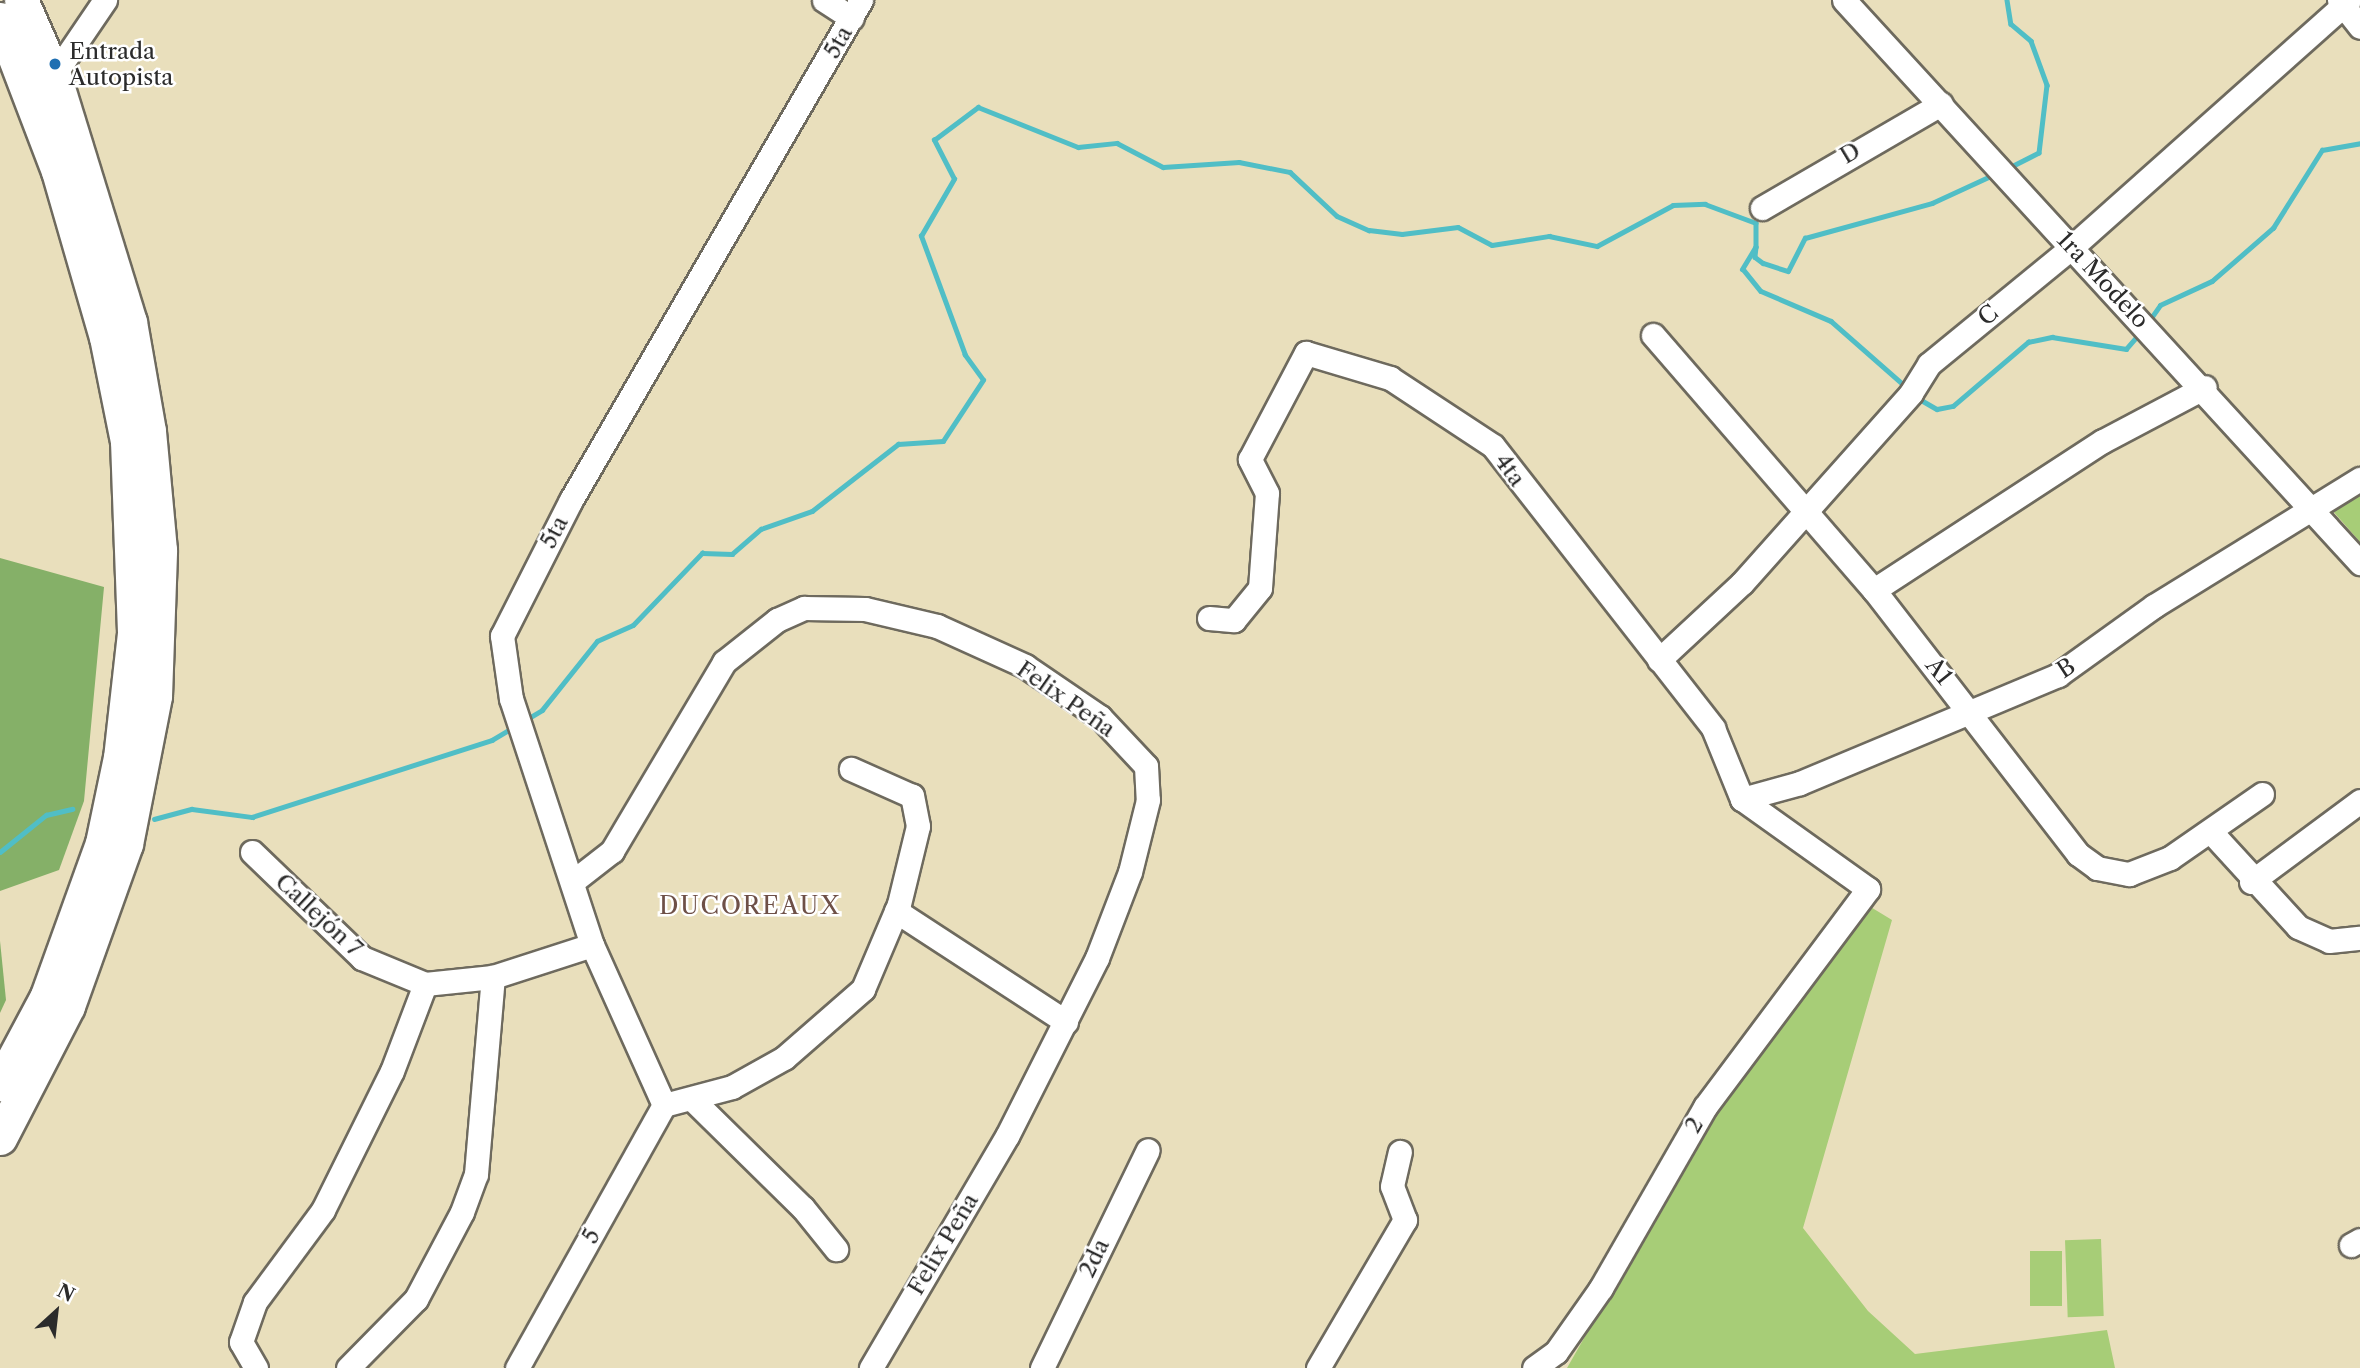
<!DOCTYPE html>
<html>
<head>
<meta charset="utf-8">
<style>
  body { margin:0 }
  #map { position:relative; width:2360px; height:1368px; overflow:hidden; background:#e9dfbc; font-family:"Libre Caslon Text",serif }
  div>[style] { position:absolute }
  .green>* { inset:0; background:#a7cd77; transform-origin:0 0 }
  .forest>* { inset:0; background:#85b068 }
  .stream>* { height:4.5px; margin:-2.25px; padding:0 2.25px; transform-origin:2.25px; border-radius:2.25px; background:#50bec6 }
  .roads { filter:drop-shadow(2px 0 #6e6a5e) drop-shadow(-2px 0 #6e6a5e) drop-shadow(0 2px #6e6a5e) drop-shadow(0 -2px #6e6a5e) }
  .minor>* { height:23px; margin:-11.5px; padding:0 11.5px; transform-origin:11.5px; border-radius:11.5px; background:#fff }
  .highway>* { height:33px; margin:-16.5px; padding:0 16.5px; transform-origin:16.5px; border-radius:16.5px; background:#fff }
  .dots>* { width:19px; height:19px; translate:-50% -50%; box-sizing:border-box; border:4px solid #fff; border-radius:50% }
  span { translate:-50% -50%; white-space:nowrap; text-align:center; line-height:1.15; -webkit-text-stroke:5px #fff; paint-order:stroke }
  .street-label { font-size:23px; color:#2b2b2b }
  .poi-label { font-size:23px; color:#2b2b2b }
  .left { translate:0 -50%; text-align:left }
  .neighbourhood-label { font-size:24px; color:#6e5047; letter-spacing:2px }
  .north { position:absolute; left:21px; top:1277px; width:70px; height:70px; -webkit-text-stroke:5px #fff; paint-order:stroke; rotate:27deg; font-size:19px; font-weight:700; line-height:28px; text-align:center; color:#2b2b2b }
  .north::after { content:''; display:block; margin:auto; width:24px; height:32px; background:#2b2b2b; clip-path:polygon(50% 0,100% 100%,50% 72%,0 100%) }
</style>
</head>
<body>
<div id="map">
  <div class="green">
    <i style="clip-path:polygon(2360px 494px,2360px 542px,2332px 510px)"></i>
    <i style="clip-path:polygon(1869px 906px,1892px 920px,1803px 1228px,1868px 1311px,1915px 1354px,2107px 1330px,2115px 1368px,1567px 1368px,1713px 1112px)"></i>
    <i style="left:2101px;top:1239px;width:77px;height:36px;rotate:88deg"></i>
    <i style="left:2030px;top:1251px;width:32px;height:55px"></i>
  </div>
  <div class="forest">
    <i style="clip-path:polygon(0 558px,104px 587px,84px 801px,59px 870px,0 891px)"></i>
    <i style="clip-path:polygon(0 941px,6px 1000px,0 1013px)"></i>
  </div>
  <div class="stream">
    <i style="left:2007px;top:0;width:24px;rotate:81deg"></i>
    <i style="left:2011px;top:24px;width:26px;rotate:40deg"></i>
    <i style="left:2031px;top:41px;width:47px;rotate:70deg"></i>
    <i style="left:2047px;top:85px;width:68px;rotate:96.7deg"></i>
    <i style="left:2039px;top:153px;width:36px;rotate:153deg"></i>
    <i style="left:1756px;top:247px;width:10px;rotate:96deg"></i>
    <i style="left:1755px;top:257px;width:10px;rotate:37deg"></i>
    <i style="left:1763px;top:263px;width:26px;rotate:18deg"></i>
    <i style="left:1788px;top:271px;width:37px;rotate:-63deg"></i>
    <i style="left:1805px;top:238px;width:132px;rotate:-15.4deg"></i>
    <i style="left:1932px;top:203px;width:67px;rotate:-24.7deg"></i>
    <i style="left:2149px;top:321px;width:19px;rotate:-55deg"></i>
    <i style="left:2160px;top:305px;width:57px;rotate:-24.8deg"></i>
    <i style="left:2212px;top:281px;width:81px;rotate:-41deg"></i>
    <i style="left:2273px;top:228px;width:92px;rotate:-57.9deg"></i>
    <i style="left:2322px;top:150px;width:39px;rotate:-10deg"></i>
    <i style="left:1916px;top:397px;width:24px;rotate:30deg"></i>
    <i style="left:1937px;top:409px;width:16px;rotate:-11deg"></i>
    <i style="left:1953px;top:406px;width:99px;rotate:-40.5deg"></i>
    <i style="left:2028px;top:342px;width:25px;rotate:-12deg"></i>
    <i style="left:2052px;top:337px;width:75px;rotate:9.2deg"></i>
    <i style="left:2126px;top:349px;width:21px;rotate:-49deg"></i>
    <i style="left:524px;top:721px;width:21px;rotate:-31deg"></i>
    <i style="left:542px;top:710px;width:88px;rotate:-51.4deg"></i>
    <i style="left:597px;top:641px;width:39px;rotate:-24deg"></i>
    <i style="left:633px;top:625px;width:100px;rotate:-46.2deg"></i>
    <i style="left:702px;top:553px;width:30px;rotate:2deg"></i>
    <i style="left:732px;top:554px;width:38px;rotate:-41deg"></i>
    <i style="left:761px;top:529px;width:54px;rotate:-19.4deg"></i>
    <i style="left:812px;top:511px;width:109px;rotate:-37.9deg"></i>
    <i style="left:898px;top:444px;width:45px;rotate:-3.8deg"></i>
    <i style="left:943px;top:441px;width:73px;rotate:-56.7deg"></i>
    <i style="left:983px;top:380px;width:31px;rotate:-126deg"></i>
    <i style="left:965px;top:355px;width:127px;rotate:-110.3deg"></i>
    <i style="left:921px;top:236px;width:66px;rotate:-59.9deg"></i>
    <i style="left:954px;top:179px;width:44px;rotate:-117.1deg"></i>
    <i style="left:934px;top:140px;width:55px;rotate:-36.9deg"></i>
    <i style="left:978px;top:107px;width:108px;rotate:21.8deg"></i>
    <i style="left:1078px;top:147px;width:39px;rotate:-6deg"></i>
    <i style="left:1117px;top:143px;width:52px;rotate:27.6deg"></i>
    <i style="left:1163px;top:167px;width:76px;rotate:-3.8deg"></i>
    <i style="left:1239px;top:162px;width:52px;rotate:11.1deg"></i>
    <i style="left:1290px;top:172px;width:64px;rotate:43.1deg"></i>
    <i style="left:1337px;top:216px;width:35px;rotate:24deg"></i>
    <i style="left:1369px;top:230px;width:33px;rotate:7deg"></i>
    <i style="left:1402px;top:234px;width:56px;rotate:-7.1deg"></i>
    <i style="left:1458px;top:227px;width:38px;rotate:28deg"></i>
    <i style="left:1492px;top:245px;width:58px;rotate:-9deg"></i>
    <i style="left:1549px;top:236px;width:49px;rotate:11.8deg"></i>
    <i style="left:1597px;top:246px;width:86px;rotate:-28.3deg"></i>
    <i style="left:1673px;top:205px;width:32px;rotate:-2deg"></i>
    <i style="left:1705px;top:204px;width:54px;rotate:20.4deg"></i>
    <i style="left:1756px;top:223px;width:24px;rotate:90deg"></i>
    <i style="left:1756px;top:247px;width:26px;rotate:121deg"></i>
    <i style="left:1743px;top:269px;width:28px;rotate:51deg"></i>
    <i style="left:1761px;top:291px;width:76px;rotate:23.2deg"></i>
    <i style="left:1831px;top:321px;width:98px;rotate:41.3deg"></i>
    <i style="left:154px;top:819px;width:39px;rotate:-15deg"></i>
    <i style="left:192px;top:809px;width:61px;rotate:7.6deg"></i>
    <i style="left:252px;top:817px;width:252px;rotate:-17.8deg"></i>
    <i style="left:492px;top:740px;width:26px;rotate:-31deg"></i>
    <i style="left:0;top:852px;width:59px;rotate:-38.8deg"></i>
    <i style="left:46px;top:815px;width:27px;rotate:-13deg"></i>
  </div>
  <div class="roads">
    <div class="minor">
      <i style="left:824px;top:0;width:33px;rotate:33deg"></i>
      <i style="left:1844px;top:0;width:764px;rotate:47.49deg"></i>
      <i style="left:2339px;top:0;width:34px;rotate:52deg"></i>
      <i style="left:45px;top:75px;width:9px"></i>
      <i style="left:54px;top:75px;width:91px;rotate:-55.8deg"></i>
      <i style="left:1762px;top:208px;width:207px;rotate:-30.2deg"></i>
      <i style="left:1653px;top:335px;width:337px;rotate:49.1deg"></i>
      <i style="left:1874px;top:590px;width:334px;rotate:52.3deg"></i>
      <i style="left:2078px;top:854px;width:24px;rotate:36deg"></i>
      <i style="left:2097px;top:868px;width:33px;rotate:11deg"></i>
      <i style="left:2129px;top:874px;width:44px;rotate:-21.3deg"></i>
      <i style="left:2170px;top:858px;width:112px;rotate:-34.8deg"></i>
      <i style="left:1874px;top:590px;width:273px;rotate:-33.1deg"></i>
      <i style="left:2103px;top:441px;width:115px;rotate:-27.9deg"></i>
      <i style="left:1209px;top:618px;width:25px;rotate:5deg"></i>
      <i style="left:1234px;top:620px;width:41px;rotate:-50.9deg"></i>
      <i style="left:1260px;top:588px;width:95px;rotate:-85.8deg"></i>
      <i style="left:1267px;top:493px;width:38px;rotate:-117deg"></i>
      <i style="left:1250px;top:459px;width:120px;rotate:-62.2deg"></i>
      <i style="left:1306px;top:353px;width:88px;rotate:16.6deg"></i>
      <i style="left:1390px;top:378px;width:123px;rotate:33.4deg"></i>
      <i style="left:1493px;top:446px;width:358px;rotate:52deg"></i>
      <i style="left:1713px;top:728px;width:77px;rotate:67.8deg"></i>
      <i style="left:1742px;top:799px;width:155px;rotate:35.5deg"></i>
      <i style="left:1868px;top:889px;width:272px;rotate:126.8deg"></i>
      <i style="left:1705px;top:1107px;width:209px;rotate:119.9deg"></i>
      <i style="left:1601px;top:1288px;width:78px;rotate:125.1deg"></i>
      <i style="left:1556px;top:1352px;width:27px;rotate:144deg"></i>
      <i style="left:1659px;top:660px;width:113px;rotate:-42.9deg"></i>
      <i style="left:1742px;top:583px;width:254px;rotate:-48.3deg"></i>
      <i style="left:1911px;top:393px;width:34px;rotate:-58deg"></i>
      <i style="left:1929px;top:364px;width:185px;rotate:-39.3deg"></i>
      <i style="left:2072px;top:247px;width:371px;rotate:-41.7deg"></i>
      <i style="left:1742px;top:799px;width:60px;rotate:-15.4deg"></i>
      <i style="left:1800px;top:783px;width:280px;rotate:-22.7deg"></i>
      <i style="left:2058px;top:675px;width:118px;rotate:-35.7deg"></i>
      <i style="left:2154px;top:606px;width:242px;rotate:-31.7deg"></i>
      <i style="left:2212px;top:833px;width:127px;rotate:47.5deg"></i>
      <i style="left:2298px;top:927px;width:34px;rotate:24deg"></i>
      <i style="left:2329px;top:941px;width:31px;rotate:-6deg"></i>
      <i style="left:252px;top:852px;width:153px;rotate:43.9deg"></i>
      <i style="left:362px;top:958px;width:68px;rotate:22.4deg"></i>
      <i style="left:425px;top:984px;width:68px;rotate:-5.9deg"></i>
      <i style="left:493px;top:977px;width:104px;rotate:-17.9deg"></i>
      <i style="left:576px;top:879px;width:46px;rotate:-37.9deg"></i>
      <i style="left:612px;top:851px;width:220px;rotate:-59.3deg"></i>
      <i style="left:724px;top:662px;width:68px;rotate:-38.4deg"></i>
      <i style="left:777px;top:620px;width:30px;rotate:-24deg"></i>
      <i style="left:804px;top:608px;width:61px;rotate:0.9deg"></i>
      <i style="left:865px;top:609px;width:74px;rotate:13.3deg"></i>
      <i style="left:937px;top:626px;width:97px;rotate:24.4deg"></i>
      <i style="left:1025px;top:666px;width:91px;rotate:34.2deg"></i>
      <i style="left:1100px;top:717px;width:67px;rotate:46.8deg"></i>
      <i style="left:1146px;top:766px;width:34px;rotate:87deg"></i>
      <i style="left:1148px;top:800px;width:74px;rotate:104deg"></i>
      <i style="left:1130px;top:872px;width:92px;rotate:111deg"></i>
      <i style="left:1097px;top:958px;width:199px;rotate:116.8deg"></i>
      <i style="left:1007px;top:1136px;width:269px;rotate:120.4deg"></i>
      <i style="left:2251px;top:882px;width:136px;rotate:-36.6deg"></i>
      <i style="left:896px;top:911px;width:203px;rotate:33.1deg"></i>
      <i style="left:693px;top:1100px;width:154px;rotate:44.5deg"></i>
      <i style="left:803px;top:1208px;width:53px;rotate:51.2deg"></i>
      <i style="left:664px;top:1105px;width:175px;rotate:-114.2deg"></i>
      <i style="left:592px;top:945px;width:259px;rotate:-108.2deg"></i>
      <i style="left:511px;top:699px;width:64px;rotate:-98.1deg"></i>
      <i style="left:502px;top:636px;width:153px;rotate:-63.1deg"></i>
      <i style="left:571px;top:500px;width:578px;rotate:-59.89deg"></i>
      <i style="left:664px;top:1105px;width:70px;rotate:-14.8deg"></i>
      <i style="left:732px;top:1087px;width:60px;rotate:-29.1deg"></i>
      <i style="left:784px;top:1058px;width:105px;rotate:-41.1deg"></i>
      <i style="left:863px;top:989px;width:92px;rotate:-67deg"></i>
      <i style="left:899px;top:904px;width:80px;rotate:-76.3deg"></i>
      <i style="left:918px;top:826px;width:31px;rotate:-101deg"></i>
      <i style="left:912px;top:796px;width:67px;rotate:-156.1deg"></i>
      <i style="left:2351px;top:1245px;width:10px;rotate:-29deg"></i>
      <i style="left:256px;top:1368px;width:30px;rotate:-120deg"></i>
      <i style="left:241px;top:1342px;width:42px;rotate:-70.7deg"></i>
      <i style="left:255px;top:1302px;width:114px;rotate:-53.5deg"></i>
      <i style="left:323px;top:1210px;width:155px;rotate:-63.6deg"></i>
      <i style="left:392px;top:1071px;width:93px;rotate:-69.2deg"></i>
      <i style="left:348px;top:1368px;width:97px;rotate:-45.4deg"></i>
      <i style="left:416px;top:1299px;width:98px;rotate:-62.1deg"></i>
      <i style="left:462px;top:1212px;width:40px;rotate:-69.8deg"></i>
      <i style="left:476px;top:1174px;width:198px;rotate:-85.1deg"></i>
      <i style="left:517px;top:1368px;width:301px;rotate:-60.8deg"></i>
      <i style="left:1042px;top:1368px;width:242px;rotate:-64.1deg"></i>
      <i style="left:1318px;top:1368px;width:172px;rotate:-59.6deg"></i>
      <i style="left:1405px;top:1220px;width:36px;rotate:-111deg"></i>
      <i style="left:1392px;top:1186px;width:35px;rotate:-77deg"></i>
    </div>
    <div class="highway">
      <i style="left:0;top:19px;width:163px;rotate:69.1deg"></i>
      <i style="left:58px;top:171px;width:173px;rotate:73.9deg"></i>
      <i style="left:106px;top:337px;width:106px;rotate:78.6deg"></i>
      <i style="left:127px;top:441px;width:192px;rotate:87.9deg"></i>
      <i style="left:134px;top:633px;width:125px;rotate:96.4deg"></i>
      <i style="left:120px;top:757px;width:88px;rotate:101.8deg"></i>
      <i style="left:102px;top:843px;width:163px;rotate:109.8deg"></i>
      <i style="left:47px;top:996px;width:100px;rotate:118.1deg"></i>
      <i style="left:0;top:1138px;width:148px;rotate:-62.7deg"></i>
      <i style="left:68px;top:1006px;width:172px;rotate:-70.3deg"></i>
      <i style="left:126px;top:844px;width:151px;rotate:-78.9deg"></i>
      <i style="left:155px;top:696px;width:146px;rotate:-88deg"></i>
      <i style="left:160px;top:550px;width:120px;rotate:-95.3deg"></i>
      <i style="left:149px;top:431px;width:111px;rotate:-99.9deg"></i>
      <i style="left:130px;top:322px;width:258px;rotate:-107.1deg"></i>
      <i style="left:54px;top:75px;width:82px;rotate:-113.7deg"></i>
    </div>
  </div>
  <div class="dots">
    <i style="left:55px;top:64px;background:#1f6fb2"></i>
  </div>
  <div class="street-label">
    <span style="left:838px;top:42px;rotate:-60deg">5ta</span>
    <span style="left:1850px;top:153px;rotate:-31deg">D</span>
    <span style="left:2103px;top:280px;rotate:47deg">1ra Modelo</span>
    <span style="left:1988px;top:315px;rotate:-39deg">C</span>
    <span style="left:1510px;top:470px;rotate:54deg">4ta</span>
    <span style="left:554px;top:532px;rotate:-62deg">5ta</span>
    <span style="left:2066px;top:668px;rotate:-33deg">B</span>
    <span style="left:1939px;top:671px;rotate:51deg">A1</span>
    <span style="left:1066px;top:699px;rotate:35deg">Felix Peña</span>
    <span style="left:319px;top:915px;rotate:43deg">Callejón 7</span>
    <span style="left:1694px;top:1125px;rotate:-60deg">2</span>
    <span style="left:591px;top:1236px;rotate:-61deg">5</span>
    <span style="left:943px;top:1244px;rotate:-59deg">Felix Peña</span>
    <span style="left:1094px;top:1258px;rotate:-64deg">2da</span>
  </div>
  <div class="poi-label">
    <span class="left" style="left:69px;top:64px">Entrada<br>Autopista</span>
  </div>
  <div class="neighbourhood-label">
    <span style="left:750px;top:906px">DUCOREAUX</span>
  </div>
  <div class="north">N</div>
</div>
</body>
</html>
